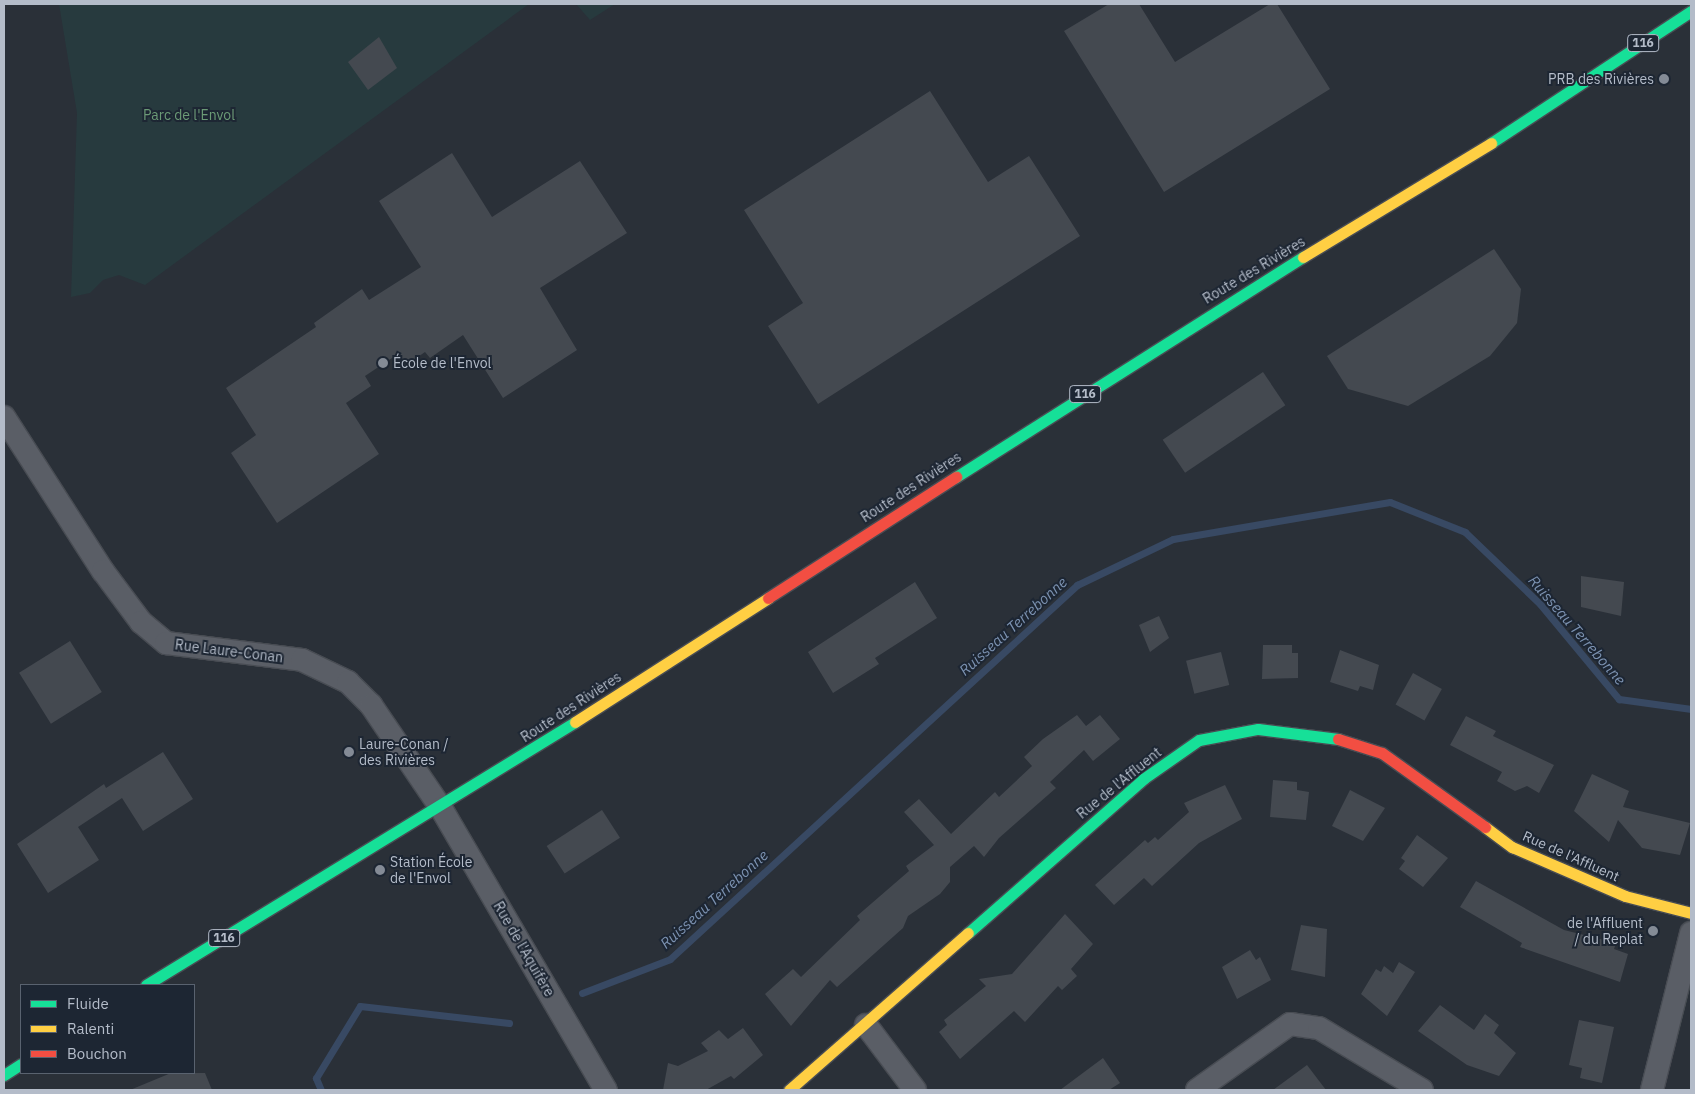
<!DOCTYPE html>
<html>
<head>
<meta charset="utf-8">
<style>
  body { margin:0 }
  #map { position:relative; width:1695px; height:1094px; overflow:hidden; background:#2a3038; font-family:"IBM Plex Sans",sans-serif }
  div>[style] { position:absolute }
  .green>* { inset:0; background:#273a3e }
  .stream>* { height:7px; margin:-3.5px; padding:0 3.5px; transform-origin:3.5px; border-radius:3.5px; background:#384963 }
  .building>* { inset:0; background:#444950; transform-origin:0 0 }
  .roads { filter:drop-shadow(1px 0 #484c53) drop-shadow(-1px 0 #484c53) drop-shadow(0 1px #484c53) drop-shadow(0 -1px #484c53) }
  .street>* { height:22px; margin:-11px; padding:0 11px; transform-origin:11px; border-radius:11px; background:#5a5e66 }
  .fast>* { height:11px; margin:-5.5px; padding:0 5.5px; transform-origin:5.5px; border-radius:5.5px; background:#16e098 }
  .slow>* { height:11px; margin:-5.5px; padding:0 5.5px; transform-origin:5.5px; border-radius:5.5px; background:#ffcf43 }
  .jam>* { height:11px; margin:-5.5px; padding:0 5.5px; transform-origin:5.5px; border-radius:5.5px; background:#f24e42 }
  .dots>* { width:14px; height:14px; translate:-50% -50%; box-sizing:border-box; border:2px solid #1d2633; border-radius:50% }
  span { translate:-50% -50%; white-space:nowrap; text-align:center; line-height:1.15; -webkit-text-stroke:4px #1d2633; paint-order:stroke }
  .shield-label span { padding:1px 4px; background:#1d2633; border:1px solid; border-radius:4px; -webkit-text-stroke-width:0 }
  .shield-label { font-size:12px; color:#b4bcc9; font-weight:700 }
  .poi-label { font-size:14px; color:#b4bcc9 }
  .right { translate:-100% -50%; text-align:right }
  .left { translate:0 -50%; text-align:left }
  .park-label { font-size:14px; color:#6b9a76 }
  .street-label { font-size:14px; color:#b4bcc9 }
  .water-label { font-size:15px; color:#7c92b1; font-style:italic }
  .frame { position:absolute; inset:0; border:5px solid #b4bcc9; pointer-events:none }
  .legend { position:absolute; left:20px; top:984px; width:175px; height:90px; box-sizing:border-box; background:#1d2633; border:1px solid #59626f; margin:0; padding:6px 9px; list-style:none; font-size:15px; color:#b4bcc9 }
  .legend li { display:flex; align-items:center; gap:10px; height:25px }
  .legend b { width:25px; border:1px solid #59626f }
</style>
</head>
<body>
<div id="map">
  <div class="green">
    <i style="clip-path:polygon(59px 4px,529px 4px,145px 285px,119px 275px,103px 280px,90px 293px,71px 297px,77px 113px)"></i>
    <i style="clip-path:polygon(576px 4px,615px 4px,590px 20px)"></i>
  </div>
  <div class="stream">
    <i style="left:582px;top:993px;width:94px;rotate:-21.1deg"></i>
    <i style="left:670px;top:959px;width:553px;rotate:-42.58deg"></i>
    <i style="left:1077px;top:585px;width:106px;rotate:-25.6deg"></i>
    <i style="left:1173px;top:539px;width:220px;rotate:-9.7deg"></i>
    <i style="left:1390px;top:502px;width:81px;rotate:21.8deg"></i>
    <i style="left:1465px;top:532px;width:104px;rotate:43.8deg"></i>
    <i style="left:1540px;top:604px;width:124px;rotate:50.3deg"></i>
    <i style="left:1619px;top:699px;width:73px;rotate:7.9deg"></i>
    <i style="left:321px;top:1090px;width:13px;rotate:-113deg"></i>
    <i style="left:316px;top:1078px;width:84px;rotate:-58.6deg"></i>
    <i style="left:360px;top:1006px;width:150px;rotate:6.5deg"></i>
  </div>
  <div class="building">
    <i style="clip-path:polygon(1109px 4px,1139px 4px,1175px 62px,1270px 4px,1277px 4px,1330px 89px,1164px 192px,1064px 31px)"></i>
    <i style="clip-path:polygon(379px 37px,397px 68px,368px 90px,348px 62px)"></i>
    <i style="clip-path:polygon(930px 91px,988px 182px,1029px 156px,1080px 236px,818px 404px,768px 326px,803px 303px,744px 210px)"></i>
    <i style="clip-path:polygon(452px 153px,492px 217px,580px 161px,627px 233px,540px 288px,577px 350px,503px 398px,463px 335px,430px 358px,425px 352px,402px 368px,395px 356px,365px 376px,371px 386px,346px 403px,379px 454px,277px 523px,231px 453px,256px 435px,226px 388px,316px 327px,314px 323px,362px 289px,369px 300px,421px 267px,379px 201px)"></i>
    <i style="clip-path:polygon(1494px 249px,1521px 289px,1517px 323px,1490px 356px,1408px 406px,1348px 389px,1327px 356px)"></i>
    <i style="left:1263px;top:372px;width:40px;height:121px;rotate:56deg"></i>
    <i style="clip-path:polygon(1581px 576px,1624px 582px,1621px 616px,1581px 607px)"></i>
    <i style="clip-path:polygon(915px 582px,937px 618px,875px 658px,879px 664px,833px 693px,808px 652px)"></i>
    <i style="clip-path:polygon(1159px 616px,1169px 638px,1150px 652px,1139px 625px)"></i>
    <i style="left:70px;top:641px;width:60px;height:60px;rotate:58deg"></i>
    <i style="clip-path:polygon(1263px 645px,1292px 645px,1292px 653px,1298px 653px,1298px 678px,1262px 679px)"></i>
    <i style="clip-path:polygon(1340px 650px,1379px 665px,1373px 690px,1360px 686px,1358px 691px,1330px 682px)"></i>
    <i style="left:1221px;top:652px;width:34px;height:36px;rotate:76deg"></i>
    <i style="left:1413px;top:673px;width:33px;height:36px;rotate:29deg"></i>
    <i style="clip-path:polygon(1077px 715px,1086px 726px,1100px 715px,1120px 739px,1093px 761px,1084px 750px,1050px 782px,1056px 788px,999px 838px,984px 857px,974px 846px,950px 867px,950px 882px,940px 894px,908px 916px,903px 928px,837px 987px,830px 980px,791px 1026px,765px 994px,793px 969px,801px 977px,860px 920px,857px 916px,909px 871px,906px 866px,934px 845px,904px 812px,919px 799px,951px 834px,995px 792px,999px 797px,1032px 766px,1024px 757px,1043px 739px)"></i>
    <i style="clip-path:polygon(1466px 716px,1496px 731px,1493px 736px,1554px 765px,1539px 793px,1527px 786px,1515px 791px,1497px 781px,1502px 772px,1450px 745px)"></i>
    <i style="clip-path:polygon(163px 752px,193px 799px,143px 831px,122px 798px,78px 827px,99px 860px,48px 893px,17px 844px,104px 784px,106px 788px)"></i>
    <i style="clip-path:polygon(1592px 774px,1629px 791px,1623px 807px,1690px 823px,1680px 855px,1642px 848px,1618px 820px,1609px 842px,1574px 811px)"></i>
    <i style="clip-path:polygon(1273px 780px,1297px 782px,1297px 790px,1309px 792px,1306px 820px,1270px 817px)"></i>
    <i style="clip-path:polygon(1225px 785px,1242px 819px,1199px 843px,1152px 886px,1144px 878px,1114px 905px,1095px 885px,1145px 840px,1148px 843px,1155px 837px,1158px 840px,1189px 812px,1184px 803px)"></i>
    <i style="clip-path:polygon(1350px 790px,1385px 808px,1363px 841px,1332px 826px)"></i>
    <i style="left:602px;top:810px;width:33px;height:66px;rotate:57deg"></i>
    <i style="clip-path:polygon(1417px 835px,1448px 858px,1423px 887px,1399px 869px,1405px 861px,1401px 858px)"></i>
    <i style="clip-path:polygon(1476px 881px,1564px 930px,1616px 943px,1614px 949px,1628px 954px,1620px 982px,1520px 947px,1522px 943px,1460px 907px)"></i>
    <i style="clip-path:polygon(1065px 914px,1093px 944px,1071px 969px,1077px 976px,1062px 990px,1058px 986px,1025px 1022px,1014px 1011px,960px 1059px,939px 1032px,947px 1025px,944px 1020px,986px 986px,979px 979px,1012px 974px)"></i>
    <i style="clip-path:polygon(1301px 925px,1327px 929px,1325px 977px,1291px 970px)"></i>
    <i style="clip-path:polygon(1250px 950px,1256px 960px,1260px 957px,1271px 980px,1237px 999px,1222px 967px)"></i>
    <i style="clip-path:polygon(1399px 962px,1415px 972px,1387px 1016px,1361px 994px,1376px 969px,1381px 972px,1384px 966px,1393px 973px)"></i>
    <i style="clip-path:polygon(1440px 1005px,1474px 1030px,1485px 1014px,1499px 1025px,1494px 1033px,1516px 1053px,1499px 1076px,1467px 1065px,1418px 1031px)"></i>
    <i style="clip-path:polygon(1579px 1020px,1614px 1027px,1602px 1083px,1580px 1078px,1582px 1068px,1569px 1065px)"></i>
    <i style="clip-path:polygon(743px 1028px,763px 1055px,734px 1079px,731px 1076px,706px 1090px,663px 1090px,668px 1063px,678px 1066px,708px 1051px,701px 1043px,719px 1030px,728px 1039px)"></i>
    <i style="clip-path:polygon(1103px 1058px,1120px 1083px,1109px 1090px,1060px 1090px)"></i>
    <i style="clip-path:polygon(1307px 1065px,1326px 1090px,1273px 1090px)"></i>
    <i style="clip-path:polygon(171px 1073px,205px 1073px,212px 1090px,130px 1090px)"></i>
  </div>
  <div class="roads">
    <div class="street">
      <i style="left:4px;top:417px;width:183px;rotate:57.3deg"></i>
      <i style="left:103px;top:571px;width:64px;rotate:53.3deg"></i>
      <i style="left:141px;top:622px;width:33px;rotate:40deg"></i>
      <i style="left:166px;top:643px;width:137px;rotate:7.1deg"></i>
      <i style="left:302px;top:660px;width:51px;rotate:25.6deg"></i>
      <i style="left:348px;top:682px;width:33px;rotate:45deg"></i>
      <i style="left:371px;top:705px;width:125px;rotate:55.8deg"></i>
      <i style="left:441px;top:808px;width:327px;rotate:59.7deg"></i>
      <i style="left:866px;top:1025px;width:81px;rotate:53deg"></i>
      <i style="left:1197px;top:1090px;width:114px;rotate:-35.4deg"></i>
      <i style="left:1290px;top:1024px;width:29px;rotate:8deg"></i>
      <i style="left:1319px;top:1028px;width:120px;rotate:31deg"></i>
      <i style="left:1652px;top:1090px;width:162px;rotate:-76deg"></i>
    </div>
    <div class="fast">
      <i style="left:1491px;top:143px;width:240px;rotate:-33.4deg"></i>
      <i style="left:956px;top:477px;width:411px;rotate:-32.4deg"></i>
      <i style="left:968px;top:933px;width:233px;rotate:-41.3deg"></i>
      <i style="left:1143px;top:779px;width:68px;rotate:-34.9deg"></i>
      <i style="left:1199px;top:740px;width:60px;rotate:-10.6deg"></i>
      <i style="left:1258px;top:729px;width:81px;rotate:7.1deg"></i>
      <i style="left:146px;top:985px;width:503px;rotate:-31.51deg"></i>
      <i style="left:4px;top:1075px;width:20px;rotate:-33deg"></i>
    </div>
    <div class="slow">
      <i style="left:1303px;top:257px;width:220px;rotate:-31.2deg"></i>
      <i style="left:575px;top:722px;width:229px;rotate:-32.7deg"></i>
      <i style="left:1485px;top:827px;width:34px;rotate:37deg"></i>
      <i style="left:1512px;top:847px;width:123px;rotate:23.4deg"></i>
      <i style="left:1625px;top:896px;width:68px;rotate:14.4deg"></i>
      <i style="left:789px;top:1090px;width:238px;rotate:-41.3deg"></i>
    </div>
    <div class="jam">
      <i style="left:768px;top:598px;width:224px;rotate:-32.8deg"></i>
      <i style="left:1338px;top:739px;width:46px;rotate:17.7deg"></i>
      <i style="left:1382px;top:753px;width:127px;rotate:35.7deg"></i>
    </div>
  </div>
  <div class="dots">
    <i style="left:1664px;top:79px;background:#848b96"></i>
    <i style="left:383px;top:363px;background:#848b96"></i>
    <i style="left:349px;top:752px;background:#848b96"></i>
    <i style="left:380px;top:870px;background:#848b96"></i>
    <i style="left:1653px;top:931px;background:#848b96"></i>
  </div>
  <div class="shield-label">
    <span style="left:1643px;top:43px">116</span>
    <span style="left:1085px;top:394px">116</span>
    <span style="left:224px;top:938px">116</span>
  </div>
  <div class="poi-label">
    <span class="right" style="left:1654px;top:79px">PRB des Rivières</span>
    <span class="left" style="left:393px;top:363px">École de l'Envol</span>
    <span class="left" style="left:359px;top:752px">Laure-Conan /<br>des Rivières</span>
    <span class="left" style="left:390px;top:870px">Station École<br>de l'Envol</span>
    <span class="right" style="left:1643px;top:931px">de l'Affluent<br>/ du Replat</span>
  </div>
  <div class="park-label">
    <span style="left:189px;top:115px">Parc de l'Envol</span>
  </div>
  <div class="street-label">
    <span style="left:1254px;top:270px;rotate:-31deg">Route des Rivières</span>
    <span style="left:911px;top:487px;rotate:-33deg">Route des Rivières</span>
    <span style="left:229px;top:651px;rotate:7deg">Rue Laure-Conan</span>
    <span style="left:571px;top:707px;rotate:-33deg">Route des Rivières</span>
    <span style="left:1119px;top:783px;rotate:-39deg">Rue de l'Affluent</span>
    <span style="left:1571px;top:856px;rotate:24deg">Rue de l'Affluent</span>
    <span style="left:524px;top:949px;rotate:60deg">Rue de l'Aquifère</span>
  </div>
  <div class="water-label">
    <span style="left:1013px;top:626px;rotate:-42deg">Ruisseau Terrebonne</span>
    <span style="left:1577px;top:630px;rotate:49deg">Ruisseau Terrebonne</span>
    <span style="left:714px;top:899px;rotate:-42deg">Ruisseau Terrebonne</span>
  </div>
  <div class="frame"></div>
  <ul class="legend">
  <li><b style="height:6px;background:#16e098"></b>Fluide</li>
  <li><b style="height:6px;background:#ffcf43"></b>Ralenti</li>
  <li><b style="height:6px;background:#f24e42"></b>Bouchon</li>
  </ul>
</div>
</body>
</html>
